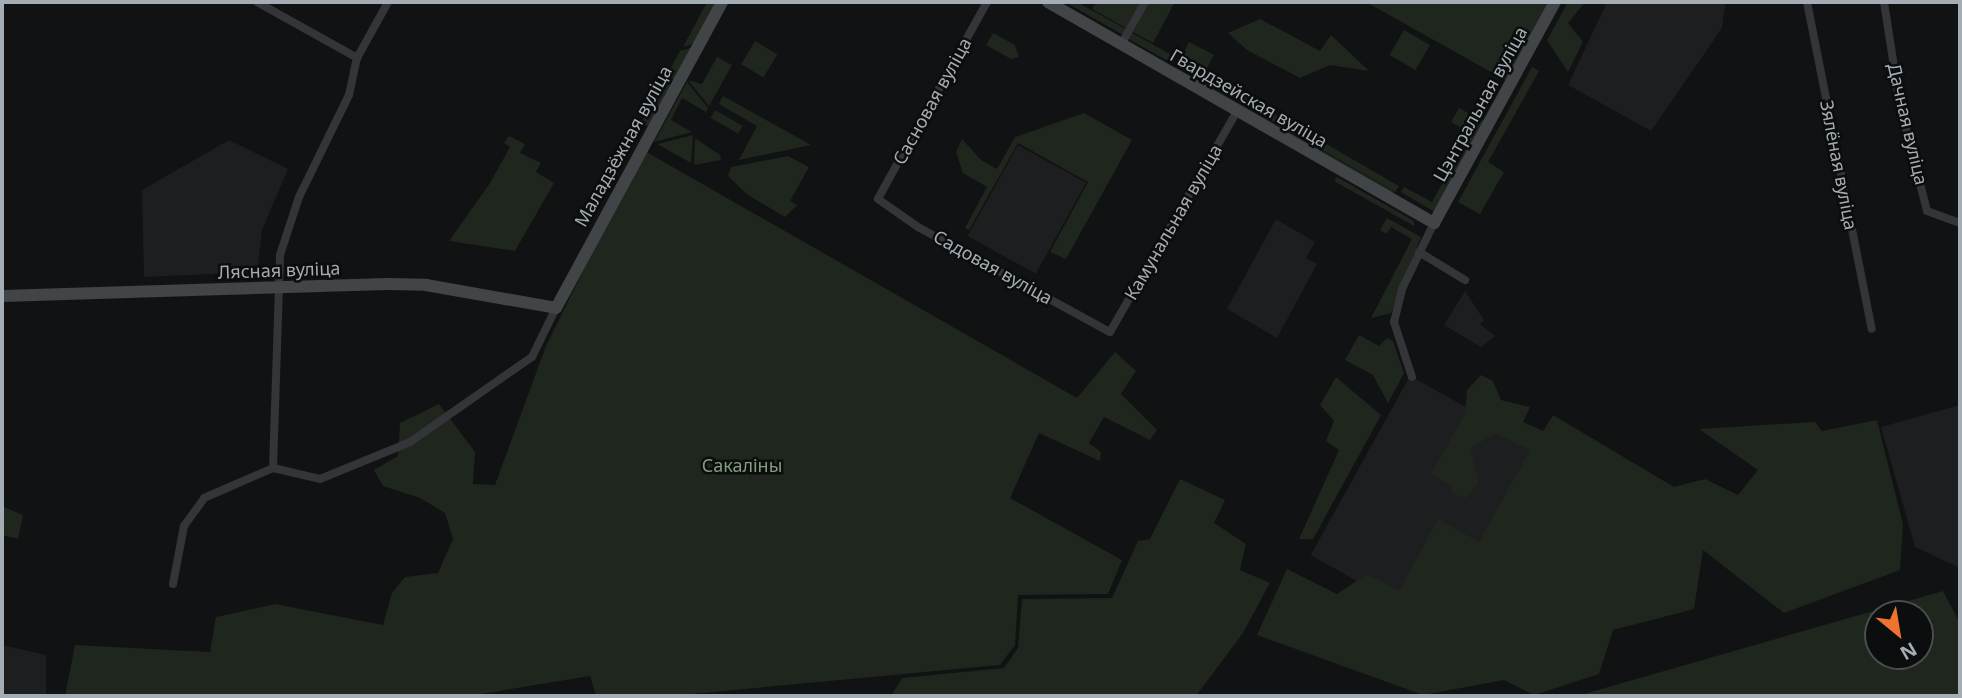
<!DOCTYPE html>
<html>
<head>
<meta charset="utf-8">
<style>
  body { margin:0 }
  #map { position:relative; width:1962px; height:698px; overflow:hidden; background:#111213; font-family:"Noto Sans",sans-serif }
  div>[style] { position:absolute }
  .built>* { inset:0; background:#1d1e20; transform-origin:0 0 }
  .green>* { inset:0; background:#1f261e; transform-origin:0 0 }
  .street>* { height:8px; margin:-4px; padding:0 4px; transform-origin:4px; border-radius:4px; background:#333538 }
  .secondary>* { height:12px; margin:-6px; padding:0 6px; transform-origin:6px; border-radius:6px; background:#414548 }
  span { translate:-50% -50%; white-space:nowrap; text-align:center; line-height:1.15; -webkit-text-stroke:5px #0c0d0e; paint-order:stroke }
  .street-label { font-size:18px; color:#a3adb3 }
  .park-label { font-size:18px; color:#839e7a }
  .frame { position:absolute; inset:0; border:4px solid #a3adb3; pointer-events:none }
  .north { position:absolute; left:1864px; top:600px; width:70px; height:70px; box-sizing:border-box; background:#0c0d0e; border:2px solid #484d50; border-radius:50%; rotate:150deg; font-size:19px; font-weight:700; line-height:28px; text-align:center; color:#a3adb3 }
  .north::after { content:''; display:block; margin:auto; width:24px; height:32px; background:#ed732f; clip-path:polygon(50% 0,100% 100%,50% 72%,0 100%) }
</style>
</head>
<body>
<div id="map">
  <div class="built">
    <i style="clip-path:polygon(1607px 2px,1719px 2px,1725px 5px,1722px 28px,1651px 131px,1568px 85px)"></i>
    <i style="clip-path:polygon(229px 140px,288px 169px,262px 230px,257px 272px,144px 277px,142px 190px)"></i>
    <i style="left:1018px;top:145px;width:78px;height:104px;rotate:29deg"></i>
    <i style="clip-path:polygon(1276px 219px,1315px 242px,1306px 258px,1317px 264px,1277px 338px,1227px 309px)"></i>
    <i style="clip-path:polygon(1465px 291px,1484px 320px,1480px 324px,1495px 336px,1481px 347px,1444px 325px)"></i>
    <i style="left:1410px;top:376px;width:157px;height:205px;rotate:29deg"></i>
    <i style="clip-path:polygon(1960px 405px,1960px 568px,1915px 547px,1881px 427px)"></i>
    <i style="clip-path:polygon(2px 645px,46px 655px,46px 696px,2px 696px)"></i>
  </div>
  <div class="green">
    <i style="clip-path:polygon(707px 2px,719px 2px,696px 43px,683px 47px)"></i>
    <i style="clip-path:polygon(1065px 2px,1077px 2px,1126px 29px,1123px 35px)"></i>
    <i style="clip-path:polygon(1096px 2px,1141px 2px,1126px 28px,1092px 9px)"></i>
    <i style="clip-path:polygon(1149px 2px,1175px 2px,1153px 43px,1133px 32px)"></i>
    <i style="clip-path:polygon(1366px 2px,1550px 2px,1507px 81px)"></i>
    <i style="clip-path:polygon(1568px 2px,1585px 2px,1568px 23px,1583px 42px,1568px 72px,1547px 40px)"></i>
    <i style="clip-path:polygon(1260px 19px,1320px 51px,1331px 35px,1369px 71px,1330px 65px,1300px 78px,1247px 50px,1228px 33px)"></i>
    <i style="left:1404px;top:30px;width:30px;height:29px;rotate:30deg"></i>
    <i style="clip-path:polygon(993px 33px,1015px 45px,1019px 57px,1011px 59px,986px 45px)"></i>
    <i style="left:1132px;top:33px;width:49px;height:7px;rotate:29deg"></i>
    <i style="left:755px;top:41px;width:26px;height:27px;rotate:31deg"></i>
    <i style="left:1189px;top:42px;width:28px;height:18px;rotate:27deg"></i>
    <i style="clip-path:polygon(694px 47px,649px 127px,641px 123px,680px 51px)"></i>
    <i style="clip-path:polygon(717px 57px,732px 65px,709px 106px,688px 80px,702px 84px)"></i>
    <i style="clip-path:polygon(1175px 67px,1395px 192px,1390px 194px,1173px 72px)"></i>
    <i style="clip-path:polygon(1532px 67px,1539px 71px,1488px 162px,1504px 172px,1480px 214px,1458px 202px)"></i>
    <i style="clip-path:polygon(687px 82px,708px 108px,706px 112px,682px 98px,671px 120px,692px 132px,654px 142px)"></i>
    <i style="left:1224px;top:85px;width:202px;height:7px;rotate:30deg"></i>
    <i style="clip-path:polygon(723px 96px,811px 145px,739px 160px,757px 126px,719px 104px)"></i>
    <i style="clip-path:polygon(1459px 108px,1485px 122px,1435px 212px,1401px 192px,1404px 187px,1432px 202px,1470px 133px,1451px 122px)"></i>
    <i style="left:715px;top:110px;width:32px;height:9px;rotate:30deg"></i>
    <i style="clip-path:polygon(1084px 113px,1132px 140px,1066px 259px,1050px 252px,1088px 182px,1018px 143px,969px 230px,965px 228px,987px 187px,963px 173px,956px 152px,962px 139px,981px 160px,997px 169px,1015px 137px)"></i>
    <i style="clip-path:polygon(693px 135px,691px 163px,657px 144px)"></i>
    <i style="clip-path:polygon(509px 136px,525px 144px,520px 153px,541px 163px,536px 172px,554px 183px,515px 251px,449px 241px,490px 183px,510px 147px,504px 143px)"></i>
    <i style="clip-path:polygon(695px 138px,720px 155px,721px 160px,694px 165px)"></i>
    <i style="clip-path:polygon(643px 150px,1077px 398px,1115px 352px,1136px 371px,1121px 394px,1157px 430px,1150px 440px,1104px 417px,1089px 443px,1101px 452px,1100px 461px,1039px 433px,1010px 498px,1122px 560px,1108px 594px,1018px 595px,1015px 645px,1000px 665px,670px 696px,596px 696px,590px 676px,469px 696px,65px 696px,75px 645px,210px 652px,216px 617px,275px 604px,383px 625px,392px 593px,405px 577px,438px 573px,453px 539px,445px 513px,420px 498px,383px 486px,374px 470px,398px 456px,400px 423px,439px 404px,475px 452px,473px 484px,495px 485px,546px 346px)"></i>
    <i style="clip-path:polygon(788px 156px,809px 167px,790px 201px,797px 205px,785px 217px,748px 195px,728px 176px,731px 167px)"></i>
    <i style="clip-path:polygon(1337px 177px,1414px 221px,1414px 226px,1334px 181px)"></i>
    <i style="clip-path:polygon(1387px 218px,1421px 237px,1391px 313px,1371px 318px,1412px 239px,1391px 227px,1386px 234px,1380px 230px)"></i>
    <i style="clip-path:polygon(1359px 335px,1379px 346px,1387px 338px,1393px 341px,1404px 373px,1388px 403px,1373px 375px,1345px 360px)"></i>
    <i style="clip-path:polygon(1481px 375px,1493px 381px,1501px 400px,1530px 407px,1523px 422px,1543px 431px,1553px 415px,1674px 487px,1705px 479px,1738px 495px,1758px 470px,1699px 429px,1815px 422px,1822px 431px,1877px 420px,1903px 524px,1900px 570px,1784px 613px,1703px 550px,1694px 609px,1613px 630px,1599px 674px,1534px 695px,1504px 680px,1423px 695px,1257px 635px,1287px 569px,1337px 594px,1367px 574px,1399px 591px,1438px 519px,1479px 542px,1530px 450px,1495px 433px,1470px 449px,1479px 483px,1466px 498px,1453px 494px,1451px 486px,1431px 474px,1465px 414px,1467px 390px)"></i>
    <i style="clip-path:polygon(1336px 377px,1381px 415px,1313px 539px,1299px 539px,1339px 450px,1326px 441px,1334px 421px,1320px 405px)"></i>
    <i style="clip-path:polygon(1180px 479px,1225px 500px,1214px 523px,1246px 544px,1240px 570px,1270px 583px,1243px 633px,1196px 696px,891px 696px,902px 678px,1004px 668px,1018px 648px,1022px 599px,1112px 598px,1138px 541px,1150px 539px)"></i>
    <i style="clip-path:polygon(2px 506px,23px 515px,18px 539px,2px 535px)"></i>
    <i style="clip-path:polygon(evenodd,1943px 591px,1960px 623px,1960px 696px,1577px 696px,1943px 591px,1878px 614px,1920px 614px,1920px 656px,1878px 656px,1878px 614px)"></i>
  </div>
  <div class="street">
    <i style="left:257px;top:2px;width:115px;rotate:29.2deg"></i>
    <i style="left:987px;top:2px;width:225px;rotate:119deg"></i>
    <i style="left:878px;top:199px;width:49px;rotate:35deg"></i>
    <i style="left:918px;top:227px;width:219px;rotate:28.7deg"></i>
    <i style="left:1110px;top:332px;width:255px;rotate:-60.1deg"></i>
    <i style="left:1807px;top:2px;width:333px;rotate:78.8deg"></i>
    <i style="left:1884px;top:2px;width:104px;rotate:81.2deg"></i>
    <i style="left:1900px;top:105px;width:109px;rotate:75.7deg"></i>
    <i style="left:1927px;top:211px;width:35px;rotate:20deg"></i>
    <i style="left:1122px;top:43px;width:47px;rotate:-60.7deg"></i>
    <i style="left:1419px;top:252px;width:54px;rotate:31.3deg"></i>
    <i style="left:1412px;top:377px;width:58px;rotate:-108.1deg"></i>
    <i style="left:1394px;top:322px;width:36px;rotate:-76deg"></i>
    <i style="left:1403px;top:287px;width:71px;rotate:-64.2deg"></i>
    <i style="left:273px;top:468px;width:213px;rotate:-88.1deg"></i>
    <i style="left:280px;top:255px;width:61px;rotate:-71.9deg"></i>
    <i style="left:299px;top:197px;width:114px;rotate:-63.9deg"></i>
    <i style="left:349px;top:95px;width:38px;rotate:-78deg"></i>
    <i style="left:357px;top:58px;width:64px;rotate:-61deg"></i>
    <i style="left:173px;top:584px;width:59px;rotate:-79.3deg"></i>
    <i style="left:184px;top:526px;width:34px;rotate:-54deg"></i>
    <i style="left:204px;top:498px;width:75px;rotate:-23.5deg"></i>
    <i style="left:273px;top:468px;width:48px;rotate:13.2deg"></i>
    <i style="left:320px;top:479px;width:97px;rotate:-22.3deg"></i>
    <i style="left:410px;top:442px;width:149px;rotate:-34.9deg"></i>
    <i style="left:532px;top:357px;width:55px;rotate:-63.9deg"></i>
  </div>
  <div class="secondary">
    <i style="left:1048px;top:2px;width:445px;rotate:29.8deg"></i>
    <i style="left:1434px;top:223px;width:252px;rotate:-61.3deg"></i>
    <i style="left:2px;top:296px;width:385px;rotate:-1.8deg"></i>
    <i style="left:387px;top:284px;width:39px;rotate:1deg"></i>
    <i style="left:426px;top:285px;width:132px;rotate:10deg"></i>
    <i style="left:556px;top:308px;width:348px;rotate:-61.5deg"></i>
  </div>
  <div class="street-label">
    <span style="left:1249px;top:98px;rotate:30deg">Гвардзейская вуліца</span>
    <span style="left:932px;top:101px;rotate:-61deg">Сасновая вуліца</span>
    <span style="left:1480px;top:104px;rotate:-61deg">Цэнтральная вуліца</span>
    <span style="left:1908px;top:124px;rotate:77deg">Дачная вуліца</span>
    <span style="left:623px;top:146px;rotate:-61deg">Маладзёжная вуліца</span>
    <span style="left:1839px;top:165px;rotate:79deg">Зялёная вуліца</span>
    <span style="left:1173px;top:222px;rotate:-60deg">Камунальная вуліца</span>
    <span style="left:993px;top:267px;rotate:29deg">Садовая вуліца</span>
    <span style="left:279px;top:270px;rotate:-2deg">Лясная вуліца</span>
  </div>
  <div class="park-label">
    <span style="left:742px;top:465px">Сакаліны</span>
  </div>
  <div class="frame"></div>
  <div class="north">N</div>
</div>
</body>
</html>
